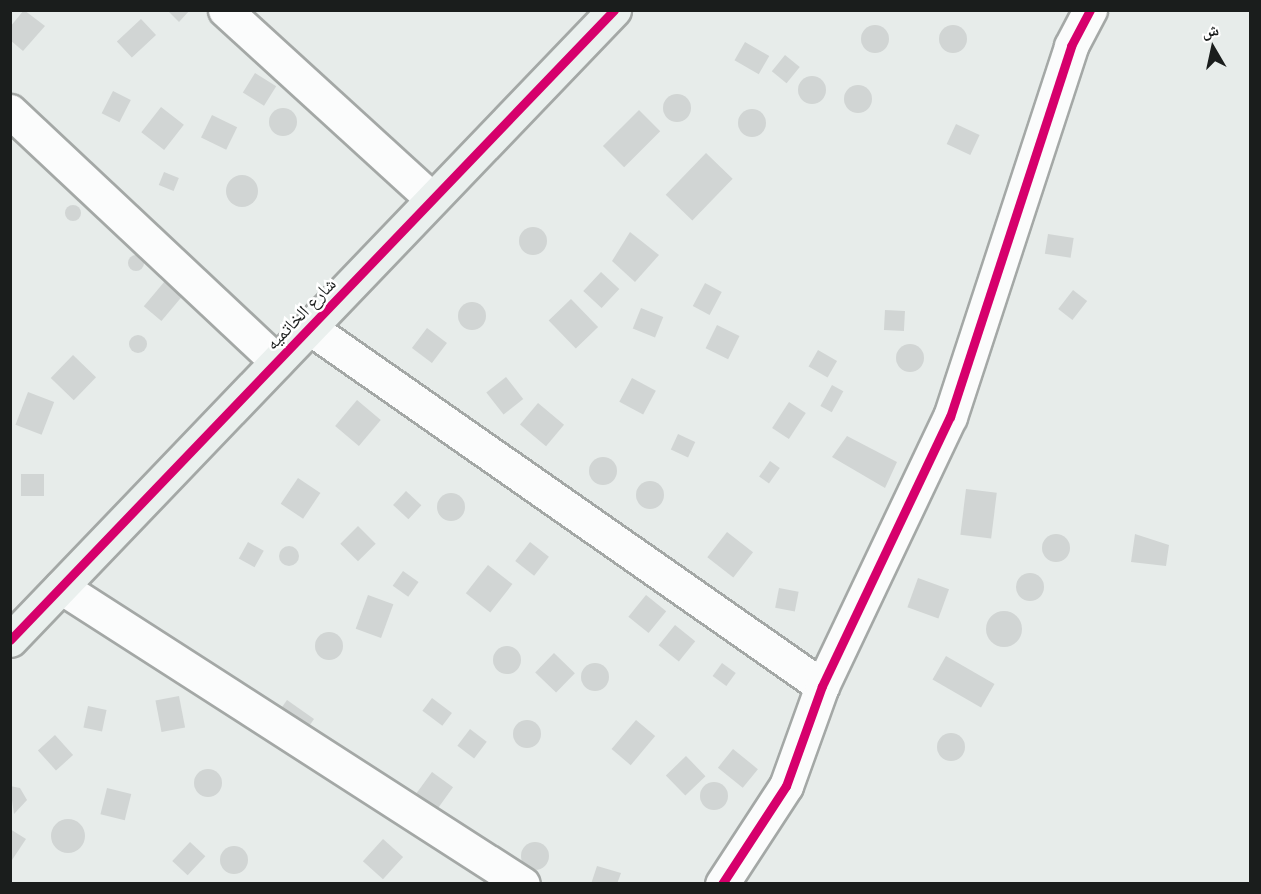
<!DOCTYPE html>
<html>
<head>
<meta charset="utf-8">
<style>
  body { margin:0 }
  #map { position:relative; width:1261px; height:894px; overflow:hidden; background:#e7ecea; font-family:Mulish,"Noto Naskh Arabic",sans-serif }
  div>[style] { position:absolute }
  .building>* { inset:0; background:#d1d5d4; transform-origin:0 0 }
  .round { border-radius:50% }
  .roads { filter:drop-shadow(2px 0 #a4a8a6) drop-shadow(-2px 0 #a4a8a6) drop-shadow(0 2px #a4a8a6) drop-shadow(0 -2px #a4a8a6) }
  .street>* { height:33px; margin:-16.5px; padding:0 16.5px; transform-origin:16.5px; border-radius:16.5px; background:#fbfcfc }
  .secondary>* { height:33px; margin:-16.5px; padding:0 16.5px; transform-origin:16.5px; border-radius:16.5px; background:#eaf0ee }
  .cycleway>* { height:9px; margin:-4.5px; padding:0 4.5px; transform-origin:4.5px; border-radius:4.5px; background:#d6006c }
  span { translate:-50% -50%; white-space:nowrap; text-align:center; line-height:1.15; -webkit-text-stroke:5px #fff; paint-order:stroke }
  .street-label { font-size:18px; color:#1a1d1c }
  .frame { position:absolute; inset:0; border:12px solid #1a1d1c; pointer-events:none }
  .north { position:absolute; left:1183px; top:18px; width:60px; height:60px; -webkit-text-stroke:4px #fff; paint-order:stroke; rotate:351deg; font-size:16px; font-weight:700; line-height:24px; text-align:center; color:#1a1d1c }
  .north::after { content:''; display:block; margin:auto; width:21px; height:27px; background:#1a1d1c; clip-path:polygon(50% 0,100% 100%,50% 72%,0 100%) }
</style>
</head>
<body>
<div id="map">
  <div class="building">
    <i style="clip-path:polygon(24px 10px,45px 26px,23px 51px,10px 40px,10px 27px)"></i>
    <i style="clip-path:polygon(167px 10px,190px 10px,179px 22px)"></i>
    <i style="left:141px;top:19px;width:22px;height:33px;rotate:47deg"></i>
    <i class="round" style="left:861px;top:25px;width:28px;height:28px"></i>
    <i class="round" style="left:939px;top:25px;width:28px;height:28px"></i>
    <i style="left:745px;top:42px;width:28px;height:21px;rotate:30deg"></i>
    <i style="left:785px;top:55px;width:19px;height:21px;rotate:39deg"></i>
    <i style="left:255px;top:73px;width:25px;height:23px;rotate:32deg"></i>
    <i class="round" style="left:798px;top:76px;width:28px;height:28px"></i>
    <i class="round" style="left:844px;top:85px;width:28px;height:28px"></i>
    <i style="left:113px;top:91px;width:20px;height:25px;rotate:27deg"></i>
    <i class="round" style="left:663px;top:94px;width:28px;height:28px"></i>
    <i style="left:161px;top:107px;width:29px;height:32px;rotate:38deg"></i>
    <i class="round" style="left:269px;top:108px;width:28px;height:28px"></i>
    <i class="round" style="left:738px;top:109px;width:28px;height:28px"></i>
    <i style="left:639px;top:110px;width:30px;height:51px;rotate:45deg"></i>
    <i style="left:212px;top:115px;width:28px;height:25px;rotate:26deg"></i>
    <i style="left:956px;top:124px;width:26px;height:22px;rotate:25deg"></i>
    <i style="left:706px;top:153px;width:37px;height:58px;rotate:44deg"></i>
    <i style="left:164px;top:172px;width:16px;height:14px;rotate:22deg"></i>
    <i class="round" style="left:226px;top:175px;width:32px;height:32px"></i>
    <i class="round" style="left:65px;top:205px;width:16px;height:16px"></i>
    <i class="round" style="left:519px;top:227px;width:28px;height:28px"></i>
    <i style="clip-path:polygon(630px 232px,659px 255px,635px 282px,612px 261px)"></i>
    <i style="left:1048px;top:234px;width:26px;height:20px;rotate:9deg"></i>
    <i class="round" style="left:128px;top:255px;width:16px;height:16px"></i>
    <i style="left:601px;top:272px;width:25px;height:26px;rotate:43deg"></i>
    <i style="left:165px;top:281px;width:23px;height:33px;rotate:40deg"></i>
    <i style="left:705px;top:283px;width:19px;height:26px;rotate:28deg"></i>
    <i style="left:1073px;top:290px;width:18px;height:24px;rotate:38deg"></i>
    <i style="left:571px;top:299px;width:39px;height:31px;rotate:46deg"></i>
    <i class="round" style="left:458px;top:302px;width:28px;height:28px"></i>
    <i style="left:641px;top:308px;width:24px;height:22px;rotate:22deg"></i>
    <i style="left:885px;top:310px;width:20px;height:20px;rotate:3deg"></i>
    <i style="left:717px;top:325px;width:25px;height:26px;rotate:26deg"></i>
    <i style="left:427px;top:328px;width:25px;height:25px;rotate:37deg"></i>
    <i class="round" style="left:129px;top:335px;width:18px;height:18px"></i>
    <i class="round" style="left:896px;top:344px;width:28px;height:28px"></i>
    <i style="left:818px;top:350px;width:22px;height:19px;rotate:30deg"></i>
    <i style="left:73px;top:355px;width:32px;height:32px;rotate:44deg"></i>
    <i style="left:506px;top:377px;width:28px;height:25px;rotate:52deg"></i>
    <i style="left:632px;top:378px;width:27px;height:27px;rotate:28deg"></i>
    <i style="left:832px;top:385px;width:13px;height:24px;rotate:29deg"></i>
    <i style="left:28px;top:392px;width:28px;height:35px;rotate:21deg"></i>
    <i style="left:357px;top:400px;width:31px;height:34px;rotate:40deg"></i>
    <i style="left:789px;top:402px;width:20px;height:31px;rotate:33deg"></i>
    <i style="left:538px;top:403px;width:34px;height:28px;rotate:40deg"></i>
    <i style="left:678px;top:434px;width:19px;height:17px;rotate:25deg"></i>
    <i style="clip-path:polygon(847px 436px,897px 462px,885px 488px,832px 457px)"></i>
    <i class="round" style="left:589px;top:457px;width:28px;height:28px"></i>
    <i style="left:770px;top:461px;width:12px;height:19px;rotate:35deg"></i>
    <i style="left:21px;top:474px;width:23px;height:22px"></i>
    <i style="left:298px;top:478px;width:27px;height:31px;rotate:34deg"></i>
    <i class="round" style="left:636px;top:481px;width:28px;height:28px"></i>
    <i style="left:966px;top:489px;width:31px;height:46px;rotate:7deg"></i>
    <i style="left:406px;top:491px;width:21px;height:19px;rotate:43deg"></i>
    <i class="round" style="left:437px;top:493px;width:28px;height:28px"></i>
    <i style="left:358px;top:526px;width:25px;height:25px;rotate:45deg"></i>
    <i style="left:727px;top:532px;width:33px;height:32px;rotate:38deg"></i>
    <i style="clip-path:polygon(1135px 534px,1169px 545px,1166px 566px,1131px 562px)"></i>
    <i class="round" style="left:1042px;top:534px;width:28px;height:28px"></i>
    <i style="left:248px;top:542px;width:18px;height:19px;rotate:29deg"></i>
    <i style="left:530px;top:542px;width:24px;height:24px;rotate:38deg"></i>
    <i class="round" style="left:279px;top:546px;width:20px;height:20px"></i>
    <i style="left:488px;top:565px;width:31px;height:36px;rotate:38deg"></i>
    <i style="left:403px;top:571px;width:19px;height:18px;rotate:35deg"></i>
    <i class="round" style="left:1016px;top:573px;width:28px;height:28px"></i>
    <i style="left:918px;top:578px;width:33px;height:31px;rotate:20deg"></i>
    <i style="left:779px;top:588px;width:20px;height:20px;rotate:11deg"></i>
    <i style="left:368px;top:595px;width:27px;height:36px;rotate:20deg"></i>
    <i style="left:646px;top:595px;width:26px;height:28px;rotate:39deg"></i>
    <i class="round" style="left:986px;top:611px;width:36px;height:36px"></i>
    <i style="left:675px;top:625px;width:26px;height:26px;rotate:39deg"></i>
    <i class="round" style="left:315px;top:632px;width:28px;height:28px"></i>
    <i class="round" style="left:493px;top:646px;width:28px;height:28px"></i>
    <i style="left:554px;top:653px;width:29px;height:27px;rotate:44deg"></i>
    <i style="left:946px;top:656px;width:56px;height:27px;rotate:30deg"></i>
    <i class="round" style="left:581px;top:663px;width:28px;height:28px"></i>
    <i style="left:722px;top:663px;width:17px;height:16px;rotate:36deg"></i>
    <i style="left:179px;top:696px;width:32px;height:24px;rotate:79deg"></i>
    <i style="left:432px;top:698px;width:25px;height:16px;rotate:37deg"></i>
    <i style="left:287px;top:700px;width:33px;height:18px;rotate:35deg"></i>
    <i style="left:88px;top:706px;width:19px;height:22px;rotate:12deg"></i>
    <i style="left:636px;top:720px;width:25px;height:38px;rotate:40deg"></i>
    <i class="round" style="left:513px;top:720px;width:28px;height:28px"></i>
    <i style="left:470px;top:729px;width:21px;height:21px;rotate:37deg"></i>
    <i class="round" style="left:937px;top:733px;width:28px;height:28px"></i>
    <i style="left:55px;top:735px;width:27px;height:23px;rotate:48deg"></i>
    <i style="left:733px;top:749px;width:32px;height:24px;rotate:39deg"></i>
    <i style="left:686px;top:756px;width:28px;height:28px;rotate:46deg"></i>
    <i class="round" style="left:194px;top:769px;width:28px;height:28px"></i>
    <i style="left:432px;top:772px;width:26px;height:27px;rotate:36deg"></i>
    <i class="round" style="left:700px;top:782px;width:28px;height:28px"></i>
    <i style="clip-path:polygon(10px 786px,20px 788px,27px 800px,14px 814px)"></i>
    <i style="left:107px;top:788px;width:25px;height:27px;rotate:14deg"></i>
    <i class="round" style="left:51px;top:819px;width:34px;height:34px"></i>
    <i style="clip-path:polygon(10px 829px,26px 839px,10px 863px)"></i>
    <i style="left:383px;top:839px;width:27px;height:30px;rotate:42deg"></i>
    <i style="left:190px;top:842px;width:21px;height:26px;rotate:43deg"></i>
    <i class="round" style="left:521px;top:842px;width:28px;height:28px"></i>
    <i class="round" style="left:220px;top:846px;width:28px;height:28px"></i>
    <i style="clip-path:polygon(597px 866px,621px 873px,617px 884px,591px 884px)"></i>
  </div>
  <div class="roads">
    <div class="street">
      <i style="left:225px;top:10px;width:280px;rotate:42.4deg"></i>
      <i style="left:10px;top:111px;width:366px;rotate:43.2deg"></i>
      <i style="left:310px;top:328px;width:625px;rotate:34.96deg"></i>
      <i style="left:61px;top:587px;width:549px;rotate:32.74deg"></i>
      <i style="left:722px;top:884px;width:117px;rotate:-56.9deg"></i>
      <i style="left:786px;top:786px;width:106px;rotate:-70.2deg"></i>
      <i style="left:822px;top:686px;width:298px;rotate:-64.6deg"></i>
      <i style="left:950px;top:417px;width:390px;rotate:-71.9deg"></i>
      <i style="left:1071px;top:46px;width:41px;rotate:-62.2deg"></i>
    </div>
    <div class="secondary">
      <i style="left:10px;top:640px;width:873px;rotate:-46.21deg"></i>
    </div>
  </div>
  <div class="cycleway">
    <i style="left:10px;top:640px;width:873px;rotate:-46.21deg"></i>
    <i style="left:722px;top:884px;width:117px;rotate:-56.9deg"></i>
    <i style="left:786px;top:786px;width:106px;rotate:-70.2deg"></i>
    <i style="left:822px;top:686px;width:298px;rotate:-64.6deg"></i>
    <i style="left:950px;top:417px;width:390px;rotate:-71.9deg"></i>
    <i style="left:1071px;top:46px;width:41px;rotate:-62.2deg"></i>
  </div>
  <div class="street-label">
    <span style="left:301px;top:314px;rotate:-46deg">شارع الخاتميه</span>
  </div>
  <div class="frame"></div>
  <div class="north">ش</div>
</div>
</body>
</html>
